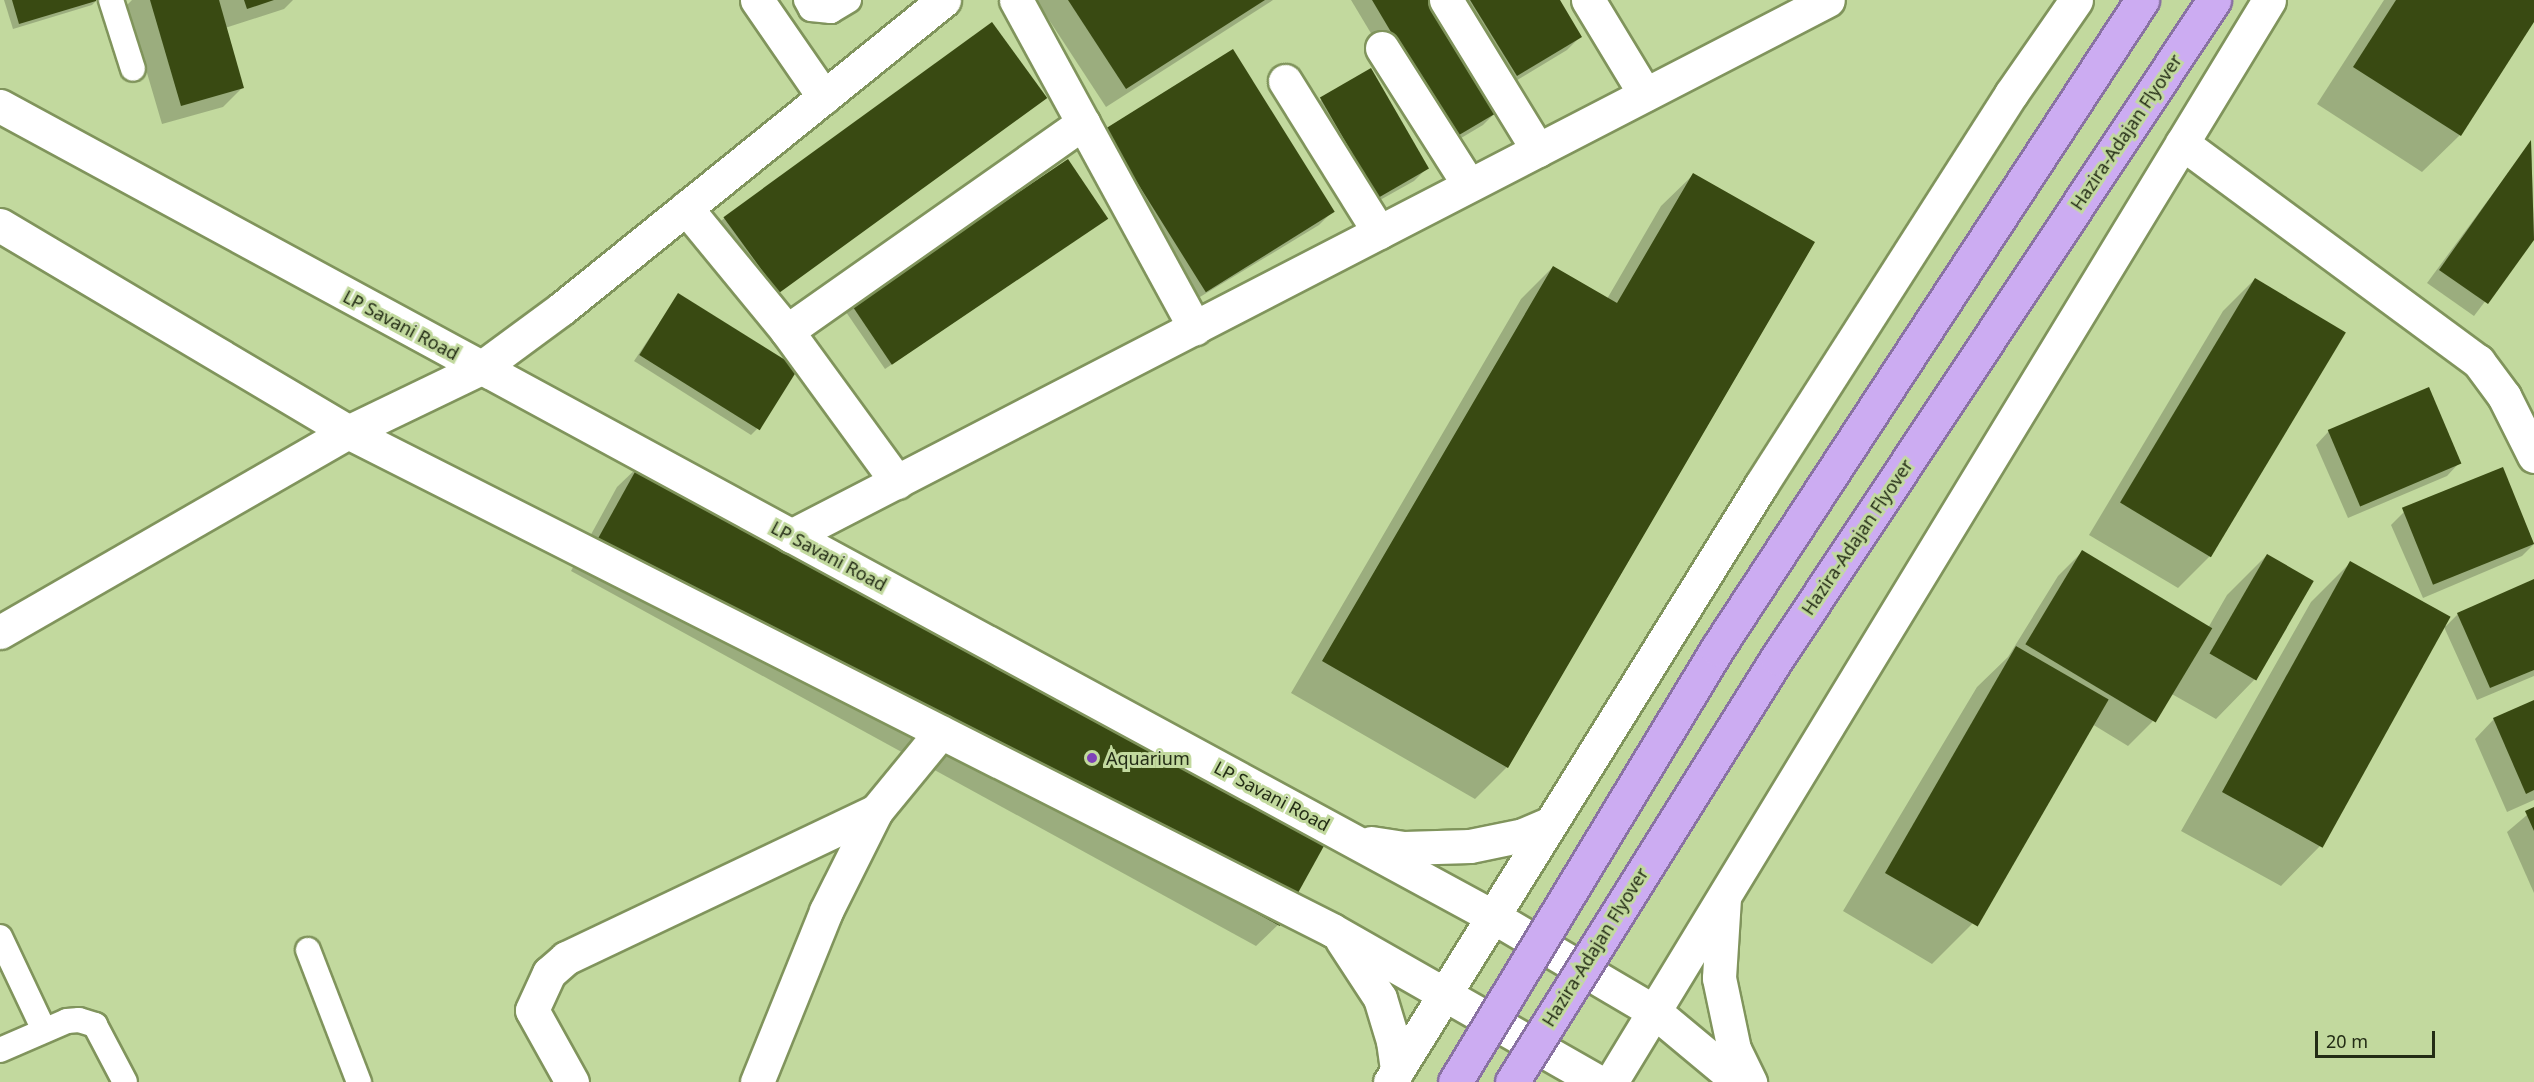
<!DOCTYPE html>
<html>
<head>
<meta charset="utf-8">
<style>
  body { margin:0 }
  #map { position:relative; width:2534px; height:1082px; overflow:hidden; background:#c2d99e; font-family:"Noto Sans",sans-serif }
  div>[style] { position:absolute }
  .shadow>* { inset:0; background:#0003; transform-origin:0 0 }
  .building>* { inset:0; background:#394a12; transform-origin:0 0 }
  .roads { filter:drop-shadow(2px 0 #80945c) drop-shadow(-2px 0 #80945c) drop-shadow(0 2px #80945c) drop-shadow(0 -2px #80945c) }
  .service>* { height:24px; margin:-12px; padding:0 12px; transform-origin:12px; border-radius:12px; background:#fff }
  .minor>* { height:33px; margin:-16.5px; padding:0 16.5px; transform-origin:16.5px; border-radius:16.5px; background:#fff }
  .tertiary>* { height:33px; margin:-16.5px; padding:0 16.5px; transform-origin:16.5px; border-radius:16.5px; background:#fff }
  .secondary>* { height:33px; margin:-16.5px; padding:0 16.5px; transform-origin:16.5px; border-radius:16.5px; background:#fff }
  .bridges { filter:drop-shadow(2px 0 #8972a2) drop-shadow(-2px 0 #8972a2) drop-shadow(0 2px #8972a2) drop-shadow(0 -2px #8972a2) }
  .trunk-bridge>* { height:33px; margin:-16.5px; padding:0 16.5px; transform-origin:16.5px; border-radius:16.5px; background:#ccacf2 }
  .dots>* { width:16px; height:16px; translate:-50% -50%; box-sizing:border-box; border:3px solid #c2d99e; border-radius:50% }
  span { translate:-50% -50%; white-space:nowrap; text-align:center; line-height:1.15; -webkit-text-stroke:6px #c2d99e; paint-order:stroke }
  .street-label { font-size:18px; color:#232c15 }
  .poi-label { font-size:18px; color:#232c15 }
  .left { translate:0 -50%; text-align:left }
  .scale { position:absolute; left:2315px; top:1031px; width:120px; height:27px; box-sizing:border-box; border:3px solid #232c15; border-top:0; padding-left:8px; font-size:18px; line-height:21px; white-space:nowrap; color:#232c15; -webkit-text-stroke:4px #c2d99e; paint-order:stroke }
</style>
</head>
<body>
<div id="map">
  <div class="shadow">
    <i style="clip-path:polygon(4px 0,97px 0,92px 5px,13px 29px)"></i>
    <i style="clip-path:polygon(132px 0,293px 0,284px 9px,225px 28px,243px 87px,223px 107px,162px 124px,127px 5px)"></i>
    <i style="clip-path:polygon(1036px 0,1273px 0,1106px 107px)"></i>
    <i style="clip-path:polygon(1351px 0,1429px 0,1496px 112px,1483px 125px,1441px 150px)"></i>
    <i style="clip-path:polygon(1449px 0,1558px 0,1581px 36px,1567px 50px,1504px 88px)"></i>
    <i style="clip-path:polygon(2384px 0,2534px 0,2534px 19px,2460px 135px,2422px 172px,2317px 104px)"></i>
    <i style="left:992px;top:24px;width:92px;height:340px;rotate:54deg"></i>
    <i style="clip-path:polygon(1371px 71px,1427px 168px,1414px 181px,1364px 209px,1308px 113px,1321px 100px)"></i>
    <i style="clip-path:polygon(1091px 142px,1332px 212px,1319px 225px,1190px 303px)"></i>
    <i style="clip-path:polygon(2531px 142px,2534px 237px,2474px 316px,2427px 283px)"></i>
    <i style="clip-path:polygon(1693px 175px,1507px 767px,1475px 799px,1291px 693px,1521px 299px,1553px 267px,1607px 299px,1661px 206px)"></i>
    <i style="clip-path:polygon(1106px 219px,885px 369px,846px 312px,852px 305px)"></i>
    <i style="clip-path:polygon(2255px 279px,2210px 556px,2178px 588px,2089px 535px,2223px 311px)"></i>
    <i style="clip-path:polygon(678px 295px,757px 429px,751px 435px,634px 361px)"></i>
    <i style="clip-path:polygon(2329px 431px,2460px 462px,2447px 476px,2348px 518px,2316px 445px)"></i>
    <i style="clip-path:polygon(642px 463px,1281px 922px,1256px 946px,571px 571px,617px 487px)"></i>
    <i style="clip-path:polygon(2502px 469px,2534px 544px,2522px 556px,2423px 598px,2391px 525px,2404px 512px)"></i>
    <i style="clip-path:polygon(2082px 552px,2208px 628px,2227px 595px,2267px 555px,2312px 581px,2255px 679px,2216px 719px,2170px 693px,2152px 722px,2128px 746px,2092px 724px,1972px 924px,1932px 964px,1843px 911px,1977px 687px,2008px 657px,2058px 576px)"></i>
    <i style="clip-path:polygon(2350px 563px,2446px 626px,2458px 614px,2534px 581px,2534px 676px,2477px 700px,2444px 627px,2320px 846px,2281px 886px,2181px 831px,2311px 602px)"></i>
    <i style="clip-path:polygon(2534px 702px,2534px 800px,2507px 812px,2475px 739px,2494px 719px)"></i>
    <i style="clip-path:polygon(2534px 809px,2534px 893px,2507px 832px)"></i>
  </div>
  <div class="building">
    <i style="clip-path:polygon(12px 0,96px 0,96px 1px,19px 24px)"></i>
    <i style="clip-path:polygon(150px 0,219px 0,244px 88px,181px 106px)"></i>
    <i style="clip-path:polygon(244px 0,274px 0,247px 9px)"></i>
    <i style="clip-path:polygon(1068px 0,1265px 0,1126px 89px)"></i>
    <i style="clip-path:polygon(1372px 0,1431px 0,1498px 112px,1454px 138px)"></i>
    <i style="clip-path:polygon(1470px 0,1560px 0,1582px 37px,1517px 76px)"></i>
    <i style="clip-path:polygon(2396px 0,2534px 0,2534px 22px,2461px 136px,2353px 67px)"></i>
    <i style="left:992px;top:22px;width:94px;height:332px;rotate:54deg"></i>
    <i style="left:1233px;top:49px;width:192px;height:152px;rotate:58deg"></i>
    <i style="left:1371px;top:68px;width:116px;height:59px;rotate:60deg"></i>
    <i style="clip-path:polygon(2531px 140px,2534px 240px,2488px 304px,2439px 270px)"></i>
    <i style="left:1068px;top:159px;width:72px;height:261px;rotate:56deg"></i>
    <i style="clip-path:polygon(1693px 173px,1815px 242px,1508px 768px,1322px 661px,1553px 266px,1617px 303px)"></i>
    <i style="left:2255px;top:278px;width:106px;height:262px;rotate:31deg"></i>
    <i style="left:678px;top:293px;width:142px;height:73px;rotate:32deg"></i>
    <i style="left:2429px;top:387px;width:83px;height:110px;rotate:67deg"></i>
    <i style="left:641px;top:461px;width:784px;height:97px;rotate:29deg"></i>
    <i style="left:2503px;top:467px;width:83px;height:109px;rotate:68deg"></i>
    <i style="left:2082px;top:550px;width:152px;height:110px;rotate:31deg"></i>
    <i style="left:2267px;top:554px;width:54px;height:115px;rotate:30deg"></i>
    <i style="left:2350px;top:561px;width:115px;height:264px;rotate:29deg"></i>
    <i style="clip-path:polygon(2534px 579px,2534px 670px,2490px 688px,2457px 613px)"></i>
    <i style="left:2016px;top:646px;width:107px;height:262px;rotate:30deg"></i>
    <i style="clip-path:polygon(2534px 700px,2534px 790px,2526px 794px,2493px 718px)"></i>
    <i style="clip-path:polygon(2534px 807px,2534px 831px,2525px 811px)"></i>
  </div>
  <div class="roads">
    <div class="service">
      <i style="left:111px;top:0;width:72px;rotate:72.3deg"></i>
      <i style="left:806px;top:0;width:10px;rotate:61deg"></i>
      <i style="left:811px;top:9px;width:20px;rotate:6deg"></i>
      <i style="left:831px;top:11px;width:21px;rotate:-31deg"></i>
      <i style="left:0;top:937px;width:103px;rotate:64.7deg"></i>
      <i style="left:308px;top:950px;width:142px;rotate:68.9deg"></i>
      <i style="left:0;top:1050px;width:73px;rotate:-23.4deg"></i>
      <i style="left:67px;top:1021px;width:12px;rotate:-5deg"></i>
      <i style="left:79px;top:1020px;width:17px;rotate:17deg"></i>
      <i style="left:95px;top:1025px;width:64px;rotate:62.2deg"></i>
    </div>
    <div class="minor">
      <i style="left:757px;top:0;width:118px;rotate:55.4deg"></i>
      <i style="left:1016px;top:0;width:374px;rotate:61.4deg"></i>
      <i style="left:1446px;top:0;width:176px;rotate:58.5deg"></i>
      <i style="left:1588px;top:0;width:110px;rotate:58.8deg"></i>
      <i style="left:1382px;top:48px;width:162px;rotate:57.6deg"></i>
      <i style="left:1285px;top:81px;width:178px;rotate:58.1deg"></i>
      <i style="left:2182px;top:143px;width:368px;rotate:36.4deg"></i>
      <i style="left:2478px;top:361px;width:44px;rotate:53.4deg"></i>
      <i style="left:2504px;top:396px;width:67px;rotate:63.4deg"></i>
      <i style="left:686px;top:208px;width:159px;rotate:50.6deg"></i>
      <i style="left:787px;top:331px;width:187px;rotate:53.9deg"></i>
      <i style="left:787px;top:331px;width:362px;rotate:-35.1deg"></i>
      <i style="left:791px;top:536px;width:1167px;rotate:-27.33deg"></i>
      <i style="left:0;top:632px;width:401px;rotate:-29.9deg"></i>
      <i style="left:348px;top:432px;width:148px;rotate:-25.7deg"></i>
      <i style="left:481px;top:368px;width:99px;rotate:-36.4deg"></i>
      <i style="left:561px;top:309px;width:492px;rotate:-38.9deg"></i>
      <i style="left:572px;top:1082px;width:82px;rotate:-119.1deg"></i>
      <i style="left:532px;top:1010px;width:41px;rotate:-65.3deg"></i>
      <i style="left:549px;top:973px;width:23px;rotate:-41deg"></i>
      <i style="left:566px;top:958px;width:343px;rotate:-25.4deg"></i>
      <i style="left:876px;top:811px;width:102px;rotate:-50.6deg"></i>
      <i style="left:757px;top:1082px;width:184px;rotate:-68deg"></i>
      <i style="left:826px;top:911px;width:112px;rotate:-63.4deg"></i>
    </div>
    <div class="tertiary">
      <i style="left:1390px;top:1082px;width:703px;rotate:-58.14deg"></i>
      <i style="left:1761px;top:485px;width:464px;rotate:-57.4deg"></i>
      <i style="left:2011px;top:94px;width:114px;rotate:-55.3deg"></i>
      <i style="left:1611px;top:1082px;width:1266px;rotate:-58.69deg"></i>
    </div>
    <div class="secondary">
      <i style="left:0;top:106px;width:1698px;rotate:28.5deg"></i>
      <i style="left:1492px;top:916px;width:189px;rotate:30.5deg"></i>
      <i style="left:1655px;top:1012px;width:109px;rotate:39.8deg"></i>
      <i style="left:0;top:225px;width:405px;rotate:30.7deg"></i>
      <i style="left:348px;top:432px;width:1103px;rotate:26.84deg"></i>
      <i style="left:1332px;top:930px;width:307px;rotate:29.7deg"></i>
      <i style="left:1371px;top:843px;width:33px;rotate:9deg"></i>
      <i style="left:1404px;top:848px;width:66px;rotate:-1.7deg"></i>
      <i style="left:1470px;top:846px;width:54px;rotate:-11.7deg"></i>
      <i style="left:1523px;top:835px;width:28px;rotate:-23deg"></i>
      <i style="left:1724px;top:898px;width:80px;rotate:93.6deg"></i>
      <i style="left:1719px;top:978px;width:73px;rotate:78.1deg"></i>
      <i style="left:1734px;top:1049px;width:37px;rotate:64deg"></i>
      <i style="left:1342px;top:940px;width:69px;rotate:56.8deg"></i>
      <i style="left:1380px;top:998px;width:45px;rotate:73.2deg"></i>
      <i style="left:1393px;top:1041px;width:30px;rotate:82deg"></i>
    </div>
  </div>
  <div class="bridges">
    <div class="trunk-bridge">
      <i style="left:1455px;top:1082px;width:506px;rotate:-58.82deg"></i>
      <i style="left:1717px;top:649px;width:776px;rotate:-56.78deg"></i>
      <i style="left:1512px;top:1082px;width:500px;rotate:-57.99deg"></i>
      <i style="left:1777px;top:658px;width:790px;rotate:-56.41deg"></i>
    </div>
  </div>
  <div class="dots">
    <i style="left:1092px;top:758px;background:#7f41b7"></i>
  </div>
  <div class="street-label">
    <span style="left:2126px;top:132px;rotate:-56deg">Hazira-Adajan Flyover</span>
    <span style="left:401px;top:325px;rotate:28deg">LP Savani Road</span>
    <span style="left:1857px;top:537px;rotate:-56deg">Hazira-Adajan Flyover</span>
    <span style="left:829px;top:556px;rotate:28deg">LP Savani Road</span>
    <span style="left:1272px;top:796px;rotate:28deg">LP Savani Road</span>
    <span style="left:1595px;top:947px;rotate:-58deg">Hazira-Adajan Flyover</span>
  </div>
  <div class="poi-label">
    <span class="left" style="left:1106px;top:758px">Aquarium</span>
  </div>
  <div class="scale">20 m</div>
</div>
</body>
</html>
